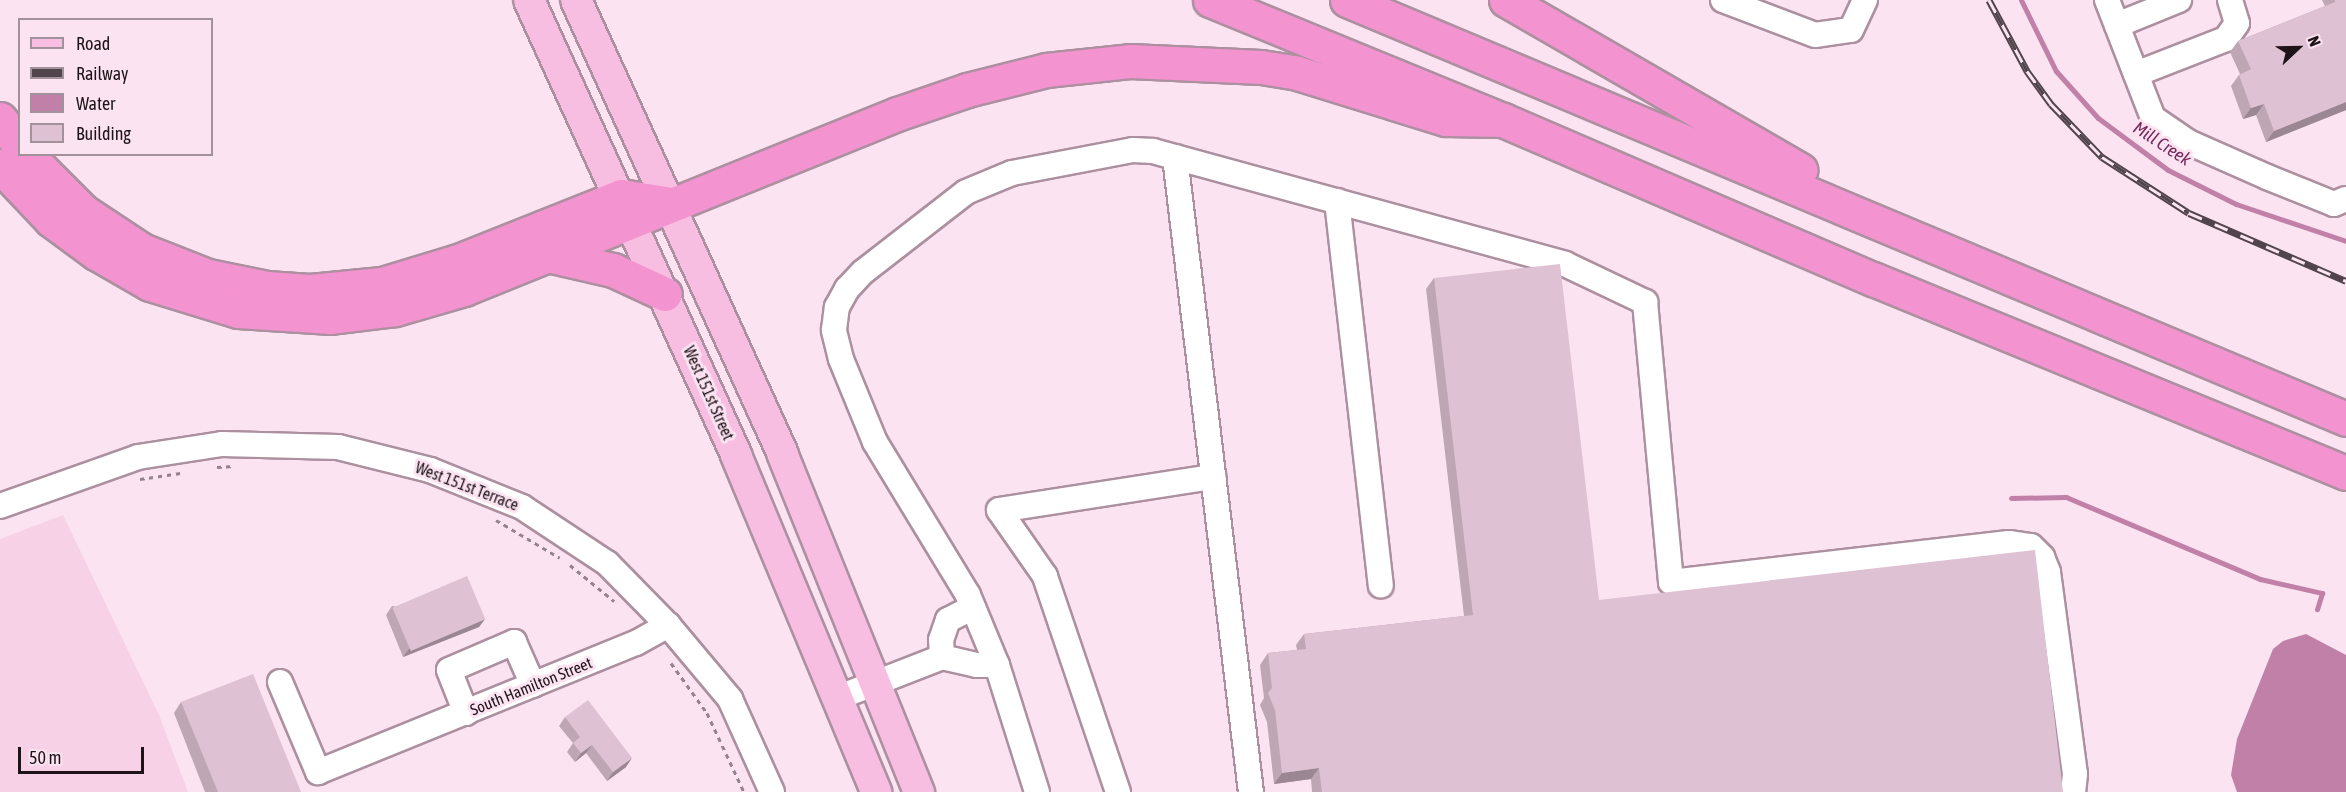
<!DOCTYPE html>
<html>
<head>
<meta charset="utf-8">
<style>
  body { margin:0 }
  #map { position:relative; width:2346px; height:792px; overflow:hidden; background:#fbe3f1; font-family:"Asap Condensed",sans-serif }
  div>[style] { position:absolute }
  .built>* { inset:0; background:#f7d2e7 }
  .water>* { inset:0; background:#c080a7 }
  .stream>* { height:5px; margin:-2.5px; padding:0 2.5px; transform-origin:2.5px; border-radius:2.5px; background:#c080a7 }
  .path>* { height:3px; margin-top:-1.5px; transform-origin:0; background:repeating-linear-gradient(90deg,#94828d 0 4.5px,transparent 0 9px) }
  .roads { filter:drop-shadow(2px 0 #ac90a0) drop-shadow(-2px 0 #ac90a0) drop-shadow(0 2px #ac90a0) drop-shadow(0 -2px #ac90a0) }
  .minor>* { height:24px; margin:-12px; padding:0 12px; transform-origin:12px; border-radius:12px; background:#fff }
  .major>* { height:30px; margin:-15px; padding:0 15px; transform-origin:15px; border-radius:15px; background:#f8bee2 }
  .highway>* { height:33px; margin:-16.5px; padding:0 16.5px; transform-origin:16.5px; border-radius:16.5px; background:#f393cf }
  .rail>* { height:7px; margin-top:-3.5px; transform-origin:0; background:repeating-linear-gradient(90deg,#fbe3f1 0 14px,#51444c 0 28px); box-sizing:border-box; border-block:2px solid #51444c }
  .wall>* { inset:0; background:#bfa6b5 }
  .shaded-wall>* { inset:0; background:#9b8793 }
  .building>* { inset:0; background:#dec1d2; transform-origin:0 0 }
  span { translate:-50% -50%; white-space:nowrap; text-align:center; line-height:1.15; -webkit-text-stroke:6px #fbe3f1; paint-order:stroke }
  .street-label { font-size:16px; color:#1d1319 }
  .water-label { font-size:18px; color:#75295c; font-style:italic }
  .legend { position:absolute; left:18px; top:18px; width:195px; height:138px; box-sizing:border-box; background:#fbe3f1; border:2px solid #a2909b; margin:0; padding:8px 10px; list-style:none; font-size:18px; color:#1d1319 }
  .legend li { display:flex; align-items:center; gap:12px; height:30px }
  .legend b { width:30px; border:2px solid #a2909b }
  .north { position:absolute; left:2268px; top:18px; width:60px; height:60px; -webkit-text-stroke:4px #fbe3f1; paint-order:stroke; rotate:68deg; font-size:16px; font-weight:700; line-height:24px; text-align:center; color:#1d1319 }
  .north::after { content:''; display:block; margin:auto; width:21px; height:27px; background:#1d1319; clip-path:polygon(50% 0,100% 100%,50% 72%,0 100%) }
  .scale { position:absolute; left:18px; top:747px; width:126px; height:27px; box-sizing:border-box; border:3px solid #1d1319; border-top:0; padding-left:8px; font-size:18px; line-height:21px; white-space:nowrap; color:#1d1319; -webkit-text-stroke:4px #fbe3f1; paint-order:stroke }
</style>
</head>
<body>
<div id="map">
  <div class="built">
    <i style="clip-path:polygon(63px 515px,159px 715px,188px 792px,0 792px,0 539px)"></i>
  </div>
  <div class="water">
    <i style="clip-path:polygon(2306px 634px,2346px 655px,2346px 792px,2237px 792px,2231px 775px,2237px 739px,2273px 649px,2283px 641px)"></i>
  </div>
  <div class="stream">
    <i style="left:2021px;top:0;width:79px;rotate:63.8deg"></i>
    <i style="left:2056px;top:71px;width:63px;rotate:48.2deg"></i>
    <i style="left:2098px;top:118px;width:87px;rotate:36.6deg"></i>
    <i style="left:2168px;top:170px;width:76px;rotate:26.6deg"></i>
    <i style="left:2236px;top:204px;width:116px;rotate:18.6deg"></i>
    <i style="left:2011px;top:498px;width:55px;rotate:-1deg"></i>
    <i style="left:2066px;top:497px;width:211px;rotate:22.9deg"></i>
    <i style="left:2260px;top:579px;width:64px;rotate:12.7deg"></i>
    <i style="left:2322px;top:593px;width:17px;rotate:107deg"></i>
  </div>
  <div class="path">
    <i style="left:217px;top:467px;width:17px;rotate:-3deg"></i>
    <i style="left:140px;top:479px;width:41px;rotate:-8.3deg"></i>
    <i style="left:496px;top:520px;width:74px;rotate:30.7deg"></i>
    <i style="left:570px;top:565px;width:57px;rotate:39.3deg"></i>
    <i style="left:671px;top:663px;width:62px;rotate:54.2deg"></i>
    <i style="left:707px;top:713px;width:87px;rotate:64.9deg"></i>
  </div>
  <div class="roads">
    <div class="minor">
      <i style="left:1723px;top:0;width:98px;rotate:20.8deg"></i>
      <i style="left:1815px;top:35px;width:36px;rotate:-8deg"></i>
      <i style="left:1851px;top:30px;width:33px;rotate:-65deg"></i>
      <i style="left:2107px;top:0;width:127px;rotate:68.7deg"></i>
      <i style="left:2153px;top:118px;width:42px;rotate:34.4deg"></i>
      <i style="left:2188px;top:142px;width:86px;rotate:23.9deg"></i>
      <i style="left:2267px;top:177px;width:72px;rotate:21.9deg"></i>
      <i style="left:2334px;top:204px;width:13px;rotate:-23deg"></i>
      <i style="left:2117px;top:25px;width:67px;rotate:-22deg"></i>
      <i style="left:2136px;top:74px;width:97px;rotate:-21.3deg"></i>
      <i style="left:2226px;top:39px;width:19px;rotate:-55deg"></i>
      <i style="left:2237px;top:23px;width:24px;rotate:-107deg"></i>
      <i style="left:1175px;top:157px;width:640px;rotate:83.18deg"></i>
      <i style="left:1337px;top:201px;width:387px;rotate:83.5deg"></i>
      <i style="left:0;top:506px;width:146px;rotate:-19.5deg"></i>
      <i style="left:138px;top:457px;width:85px;rotate:-8.8deg"></i>
      <i style="left:222px;top:444px;width:116px;rotate:1.5deg"></i>
      <i style="left:338px;top:447px;width:95px;rotate:14deg"></i>
      <i style="left:430px;top:470px;width:99px;rotate:21.9deg"></i>
      <i style="left:522px;top:507px;width:102px;rotate:33.4deg"></i>
      <i style="left:607px;top:563px;width:87px;rotate:45.5deg"></i>
      <i style="left:668px;top:625px;width:97px;rotate:50deg"></i>
      <i style="left:730px;top:699px;width:102px;rotate:65.7deg"></i>
      <i style="left:942px;top:657px;width:17px;rotate:-93deg"></i>
      <i style="left:941px;top:640px;width:21px;rotate:-71deg"></i>
      <i style="left:948px;top:620px;width:28px;rotate:-27deg"></i>
      <i style="left:280px;top:682px;width:98px;rotate:67.1deg"></i>
      <i style="left:318px;top:772px;width:343px;rotate:-22.1deg"></i>
      <i style="left:636px;top:643px;width:37px;rotate:-29deg"></i>
      <i style="left:837px;top:698px;width:113px;rotate:-21.3deg"></i>
      <i style="left:942px;top:657px;width:36px;rotate:13deg"></i>
      <i style="left:977px;top:665px;width:20px"></i>
      <i style="left:466px;top:713px;width:46px;rotate:-111.6deg"></i>
      <i style="left:449px;top:670px;width:71px;rotate:-23.3deg"></i>
      <i style="left:514px;top:642px;width:47px;rotate:66.2deg"></i>
      <i style="left:1037px;top:792px;width:133px;rotate:-107.5deg"></i>
      <i style="left:997px;top:665px;width:76px;rotate:-112.5deg"></i>
      <i style="left:968px;top:595px;width:179px;rotate:-121.3deg"></i>
      <i style="left:875px;top:442px;width:90px;rotate:-112.3deg"></i>
      <i style="left:841px;top:359px;width:30px;rotate:-104deg"></i>
      <i style="left:834px;top:330px;width:23px;rotate:-83deg"></i>
      <i style="left:837px;top:307px;width:21px;rotate:-61deg"></i>
      <i style="left:847px;top:289px;width:23px;rotate:-47deg"></i>
      <i style="left:863px;top:272px;width:130px;rotate:-37.8deg"></i>
      <i style="left:966px;top:192px;width:50px;rotate:-22.4deg"></i>
      <i style="left:1012px;top:173px;width:123px;rotate:-10.8deg"></i>
      <i style="left:1133px;top:150px;width:20px;rotate:3deg"></i>
      <i style="left:1153px;top:151px;width:427px;rotate:15.3deg"></i>
      <i style="left:1565px;top:264px;width:89px;rotate:25.4deg"></i>
      <i style="left:1645px;top:302px;width:281px;rotate:84.7deg"></i>
      <i style="left:1671px;top:582px;width:340px;rotate:-6.6deg"></i>
      <i style="left:2009px;top:543px;width:22px;rotate:8deg"></i>
      <i style="left:2031px;top:546px;width:16px;rotate:45deg"></i>
      <i style="left:2042px;top:557px;width:16px;rotate:68deg"></i>
      <i style="left:2048px;top:572px;width:204px;rotate:82.4deg"></i>
      <i style="left:2075px;top:774px;width:18px;rotate:96deg"></i>
      <i style="left:1118px;top:792px;width:228px;rotate:-108.7deg"></i>
      <i style="left:1045px;top:576px;width:80px;rotate:-124.9deg"></i>
      <i style="left:999px;top:510px;width:217px;rotate:-8.8deg"></i>
    </div>
    <div class="major">
      <i style="left:529px;top:0;width:500px;rotate:65.5deg"></i>
      <i style="left:736px;top:455px;width:365px;rotate:67.4deg"></i>
      <i style="left:576px;top:0;width:498px;rotate:65.5deg"></i>
      <i style="left:782px;top:453px;width:366px;rotate:68deg"></i>
    </div>
    <div class="highway">
      <i style="left:1210px;top:0;width:317px;rotate:22.3deg"></i>
      <i style="left:1503px;top:120px;width:403px;rotate:23.3deg"></i>
      <i style="left:1873px;top:279px;width:511px;rotate:22.3deg"></i>
      <i style="left:1347px;top:0;width:1083px;rotate:22.75deg"></i>
      <i style="left:1506px;top:0;width:340px;rotate:30deg"></i>
      <i style="left:0;top:119px;width:34px;rotate:54deg"></i>
      <i style="left:26px;top:154px;width:81px;rotate:45deg"></i>
      <i style="left:83px;top:211px;width:71px;rotate:33.5deg"></i>
      <i style="left:142px;top:250px;width:71px;rotate:21.5deg"></i>
      <i style="left:208px;top:276px;width:60px;rotate:11.5deg"></i>
      <i style="left:267px;top:288px;width:43px;rotate:4deg"></i>
      <i style="left:310px;top:291px;width:72px;rotate:-5.6deg"></i>
      <i style="left:382px;top:284px;width:79px;rotate:-16.8deg"></i>
      <i style="left:458px;top:261px;width:175px;rotate:-21.7deg"></i>
      <i style="left:621px;top:196px;width:51px;rotate:9.1deg"></i>
      <i style="left:0;top:166px;width:74px;rotate:46.6deg"></i>
      <i style="left:51px;top:220px;width:56px;rotate:36.3deg"></i>
      <i style="left:96px;top:253px;width:62px;rotate:29.9deg"></i>
      <i style="left:150px;top:284px;width:92px;rotate:17.1deg"></i>
      <i style="left:238px;top:311px;width:93px;rotate:3.7deg"></i>
      <i style="left:331px;top:317px;width:64px;rotate:-7.1deg"></i>
      <i style="left:395px;top:309px;width:72px;rotate:-16.2deg"></i>
      <i style="left:464px;top:289px;width:467px;rotate:-22deg"></i>
      <i style="left:897px;top:114px;width:74px;rotate:-18.9deg"></i>
      <i style="left:967px;top:90px;width:81px;rotate:-14.2deg"></i>
      <i style="left:1046px;top:70px;width:84px;rotate:-6.1deg"></i>
      <i style="left:1130px;top:61px;width:131px;rotate:2.6deg"></i>
      <i style="left:1261px;top:67px;width:36px;rotate:9deg"></i>
      <i style="left:1297px;top:73px;width:156px;rotate:17.2deg"></i>
      <i style="left:1446px;top:119px;width:57px;rotate:1deg"></i>
      <i style="left:547px;top:255px;width:68px;rotate:12.8deg"></i>
      <i style="left:613px;top:270px;width:57px;rotate:24.8deg"></i>
    </div>
  </div>
  <div class="rail">
    <i style="left:1989px;top:0;width:81px;rotate:61.8deg"></i>
    <i style="left:2027px;top:71px;width:41px;rotate:54deg"></i>
    <i style="left:2051px;top:104px;width:74px;rotate:46.1deg"></i>
    <i style="left:2102px;top:157px;width:103px;rotate:32.8deg"></i>
    <i style="left:2189px;top:213px;width:171px;rotate:23.4deg"></i>
  </div>
  <div class="wall">
    <i style="clip-path:polygon(2322px 0,2346px 0,2346px 110px,2266px 142px,2256px 115px,2243px 119px,2231px 86px,2239px 75px,2240px 74px,2230px 52px,2238px 41px,2325px 6px)"></i>
    <i style="clip-path:polygon(1434px 278px,1599px 600px,2063px 792px,1312px 792px,1311px 779px,1274px 784px,1267px 722px,1260px 705px,1264px 698px,1260px 665px,1268px 653px,1297px 650px,1296px 645px,1304px 634px,1464px 616px,1426px 289px)"></i>
    <i style="clip-path:polygon(392px 606px,485px 619px,479px 627px,403px 657px,386px 615px)"></i>
    <i style="clip-path:polygon(181px 702px,301px 792px,205px 792px,174px 713px)"></i>
    <i style="clip-path:polygon(565px 717px,626px 767px,607px 781px,586px 753px,575px 762px,567px 752px,573px 743px,559px 726px)"></i>
  </div>
  <div class="shaded-wall">
    <i style="clip-path:polygon(2346px 102px,2346px 110px,2266px 142px,2274px 131px)"></i>
    <i style="clip-path:polygon(2264px 104px,2256px 115px,2243px 119px,2251px 108px)"></i>
    <i style="clip-path:polygon(485px 619px,479px 627px,403px 657px,409px 649px)"></i>
    <i style="clip-path:polygon(592px 745px,586px 753px,575px 762px,581px 753px)"></i>
    <i style="clip-path:polygon(632px 758px,626px 767px,607px 781px,613px 772px)"></i>
    <i style="clip-path:polygon(1319px 768px,1311px 779px,1274px 784px,1282px 773px)"></i>
  </div>
  <div class="building">
    <i style="clip-path:polygon(2335px 0,2346px 0,2346px 102px,2274px 131px,2264px 104px,2251px 108px,2239px 75px,2251px 69px,2238px 41px,2335px 2px)"></i>
    <i style="clip-path:polygon(1560px 264px,1599px 600px,2035px 550px,2063px 792px,1322px 792px,1319px 768px,1282px 773px,1275px 710px,1268px 693px,1272px 688px,1268px 653px,1306px 649px,1304px 634px,1473px 615px,1434px 278px)"></i>
    <i style="left:467px;top:576px;width:47px;height:81px;rotate:67deg"></i>
    <i style="clip-path:polygon(253px 674px,301px 792px,218px 792px,181px 702px)"></i>
    <i style="clip-path:polygon(588px 700px,632px 758px,613px 772px,592px 745px,581px 753px,573px 743px,580px 737px,565px 717px)"></i>
  </div>
  <div class="street-label">
    <span style="left:709px;top:393px;rotate:66deg">West 151st Street</span>
    <span style="left:467px;top:486px;rotate:21deg">West 151st Terrace</span>
    <span style="left:531px;top:686px;rotate:-22deg">South Hamilton Street</span>
  </div>
  <div class="water-label">
    <span style="left:2162px;top:144px;rotate:33deg">Mill Creek</span>
  </div>
  <ul class="legend">
  <li><b style="height:8px;background:#f8bee2"></b>Road</li>
  <li><b style="height:8px;background:#51444c"></b>Railway</li>
  <li><b style="height:16px;background:#c080a7"></b>Water</li>
  <li><b style="height:16px;background:#dec1d2"></b>Building</li>
  </ul>
  <div class="north">N</div>
  <div class="scale">50 m</div>
</div>
</body>
</html>
